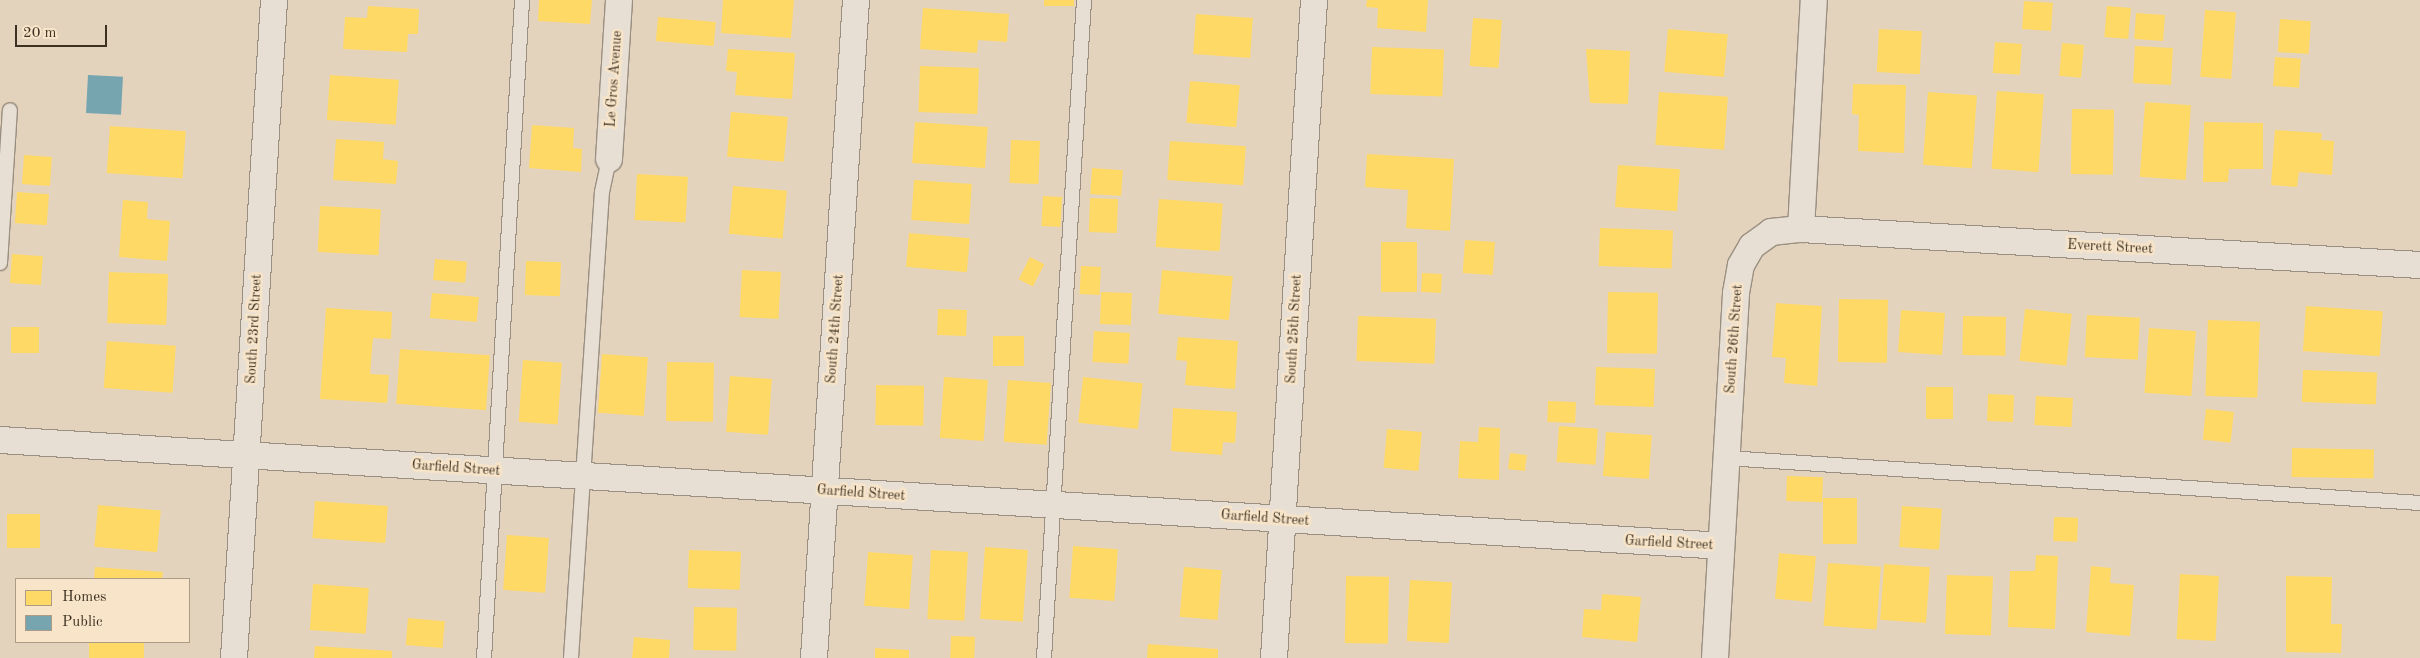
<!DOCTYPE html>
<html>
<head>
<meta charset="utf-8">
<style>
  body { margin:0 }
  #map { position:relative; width:2420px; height:658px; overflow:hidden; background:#e4d3bc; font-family:"Old Standard TT",serif }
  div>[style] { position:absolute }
  .homes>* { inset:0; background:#ffd966; transform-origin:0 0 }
  .public>* { inset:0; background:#76a5af; transform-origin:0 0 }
  .roads { filter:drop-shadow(1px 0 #9a8f81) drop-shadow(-1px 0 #9a8f81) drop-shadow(0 1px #9a8f81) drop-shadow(0 -1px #9a8f81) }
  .lane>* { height:14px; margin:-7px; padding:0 7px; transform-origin:7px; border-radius:7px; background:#e7dfd4 }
  .street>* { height:26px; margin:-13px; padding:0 13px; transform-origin:13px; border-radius:13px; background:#e7dfd4 }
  span { translate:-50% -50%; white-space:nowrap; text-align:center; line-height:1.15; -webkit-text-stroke:5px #f8e4c8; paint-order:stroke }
  .street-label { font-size:14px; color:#3b3021 }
  .legend { position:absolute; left:15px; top:578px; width:175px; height:65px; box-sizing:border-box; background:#f8e4c8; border:1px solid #ac9c85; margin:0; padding:6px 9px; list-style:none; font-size:15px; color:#3b3021 }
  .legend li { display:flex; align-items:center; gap:10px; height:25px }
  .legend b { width:25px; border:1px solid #ac9c85 }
  .scale { position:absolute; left:15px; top:25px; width:92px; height:22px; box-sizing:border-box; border:2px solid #3b3021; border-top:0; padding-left:6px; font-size:15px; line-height:18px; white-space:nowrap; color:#3b3021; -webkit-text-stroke:4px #f8e4c8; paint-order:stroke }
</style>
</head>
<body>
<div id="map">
  <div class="homes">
    <i style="clip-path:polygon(539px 0,592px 0,590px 24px,538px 21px)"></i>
    <i style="clip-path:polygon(723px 0,794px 0,791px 38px,721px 33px)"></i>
    <i style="left:1044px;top:0;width:30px;height:6px"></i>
    <i style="clip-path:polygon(1367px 0,1428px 0,1426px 32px,1377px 28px,1378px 8px,1366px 7px)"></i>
    <i style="left:2024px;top:1px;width:29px;height:28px;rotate:4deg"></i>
    <i style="clip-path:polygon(368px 6px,419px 9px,418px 34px,408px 34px,407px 52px,343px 49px,345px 17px,367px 18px)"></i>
    <i style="left:2107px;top:6px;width:24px;height:31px;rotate:5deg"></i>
    <i style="clip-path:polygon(923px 8px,1009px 14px,1007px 42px,978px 40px,977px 53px,920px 49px)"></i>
    <i style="left:2205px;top:10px;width:31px;height:67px;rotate:4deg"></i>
    <i style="left:2136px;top:13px;width:29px;height:26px;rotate:4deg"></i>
    <i style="left:1196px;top:14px;width:57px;height:40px;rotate:4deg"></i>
    <i style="left:658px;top:17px;width:58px;height:24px;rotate:5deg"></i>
    <i style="left:1473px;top:18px;width:29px;height:48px;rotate:4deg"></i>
    <i style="left:2280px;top:19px;width:31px;height:33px;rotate:4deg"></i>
    <i style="left:1668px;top:29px;width:60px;height:43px;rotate:5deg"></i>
    <i style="left:1879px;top:29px;width:43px;height:43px;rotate:3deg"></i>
    <i style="left:1995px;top:42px;width:27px;height:31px;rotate:4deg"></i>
    <i style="left:2062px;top:43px;width:22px;height:33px;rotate:5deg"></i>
    <i style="left:2135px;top:46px;width:38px;height:37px;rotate:3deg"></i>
    <i style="left:1372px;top:47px;width:72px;height:47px;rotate:2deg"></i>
    <i style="clip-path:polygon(728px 49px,795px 53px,792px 99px,735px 95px,737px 72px,726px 71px)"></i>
    <i style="clip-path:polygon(1586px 49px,1630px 51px,1628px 104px,1590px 103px)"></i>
    <i style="left:2275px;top:57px;width:26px;height:29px;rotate:4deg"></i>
    <i style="left:920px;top:66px;width:59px;height:46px;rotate:2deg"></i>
    <i style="left:330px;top:75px;width:69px;height:45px;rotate:4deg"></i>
    <i style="left:1190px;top:81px;width:50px;height:42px;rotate:5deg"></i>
    <i style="clip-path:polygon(1853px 84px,1906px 85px,1904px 153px,1858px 151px,1859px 115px,1852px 114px)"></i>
    <i style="left:1997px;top:91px;width:47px;height:78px;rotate:4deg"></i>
    <i style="left:1659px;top:92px;width:69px;height:53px;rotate:4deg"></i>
    <i style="left:1928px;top:92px;width:49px;height:73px;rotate:4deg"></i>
    <i style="left:2145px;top:102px;width:46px;height:75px;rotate:4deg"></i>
    <i style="left:2072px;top:109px;width:42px;height:65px;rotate:1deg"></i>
    <i style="left:731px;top:112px;width:57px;height:45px;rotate:5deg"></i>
    <i style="left:915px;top:122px;width:73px;height:41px;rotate:4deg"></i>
    <i style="clip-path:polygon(2204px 122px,2263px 123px,2263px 169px,2229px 169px,2228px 182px,2203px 182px)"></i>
    <i style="clip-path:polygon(532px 125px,574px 128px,573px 148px,582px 149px,581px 172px,529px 168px)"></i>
    <i style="left:110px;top:126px;width:76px;height:47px;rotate:4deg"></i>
    <i style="clip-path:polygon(2275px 130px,2322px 133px,2321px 140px,2334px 141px,2332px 175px,2299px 172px,2297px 187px,2271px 185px)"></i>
    <i style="clip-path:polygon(336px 139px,384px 142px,383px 159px,398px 161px,396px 184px,333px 180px)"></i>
    <i style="left:1011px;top:140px;width:29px;height:43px;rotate:2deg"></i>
    <i style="left:1170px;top:141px;width:76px;height:39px;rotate:4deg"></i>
    <i style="clip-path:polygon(1367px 154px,1454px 159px,1450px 231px,1406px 228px,1408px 190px,1365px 187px)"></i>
    <i style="left:24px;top:155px;width:28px;height:29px;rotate:4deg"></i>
    <i style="left:1618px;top:165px;width:62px;height:42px;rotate:4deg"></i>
    <i style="left:1092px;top:168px;width:31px;height:26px;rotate:4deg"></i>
    <i style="left:637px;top:174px;width:51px;height:46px;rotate:3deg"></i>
    <i style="left:914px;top:180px;width:58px;height:40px;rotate:4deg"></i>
    <i style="left:733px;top:186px;width:54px;height:48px;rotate:5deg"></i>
    <i style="left:17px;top:192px;width:32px;height:31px;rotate:4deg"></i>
    <i style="left:1043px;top:196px;width:19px;height:30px;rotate:3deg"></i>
    <i style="left:1090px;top:198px;width:28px;height:34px;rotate:2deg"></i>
    <i style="left:1159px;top:199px;width:64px;height:48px;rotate:4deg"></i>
    <i style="clip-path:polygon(123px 200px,148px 202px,147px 219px,170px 221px,167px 261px,119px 257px)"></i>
    <i style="left:320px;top:206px;width:61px;height:46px;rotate:3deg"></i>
    <i style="left:1600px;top:228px;width:73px;height:38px;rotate:2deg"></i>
    <i style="left:909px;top:233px;width:61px;height:34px;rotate:5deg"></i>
    <i style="left:1465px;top:240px;width:30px;height:33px;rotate:4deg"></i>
    <i style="left:1381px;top:242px;width:36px;height:50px"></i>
    <i style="left:12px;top:254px;width:31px;height:29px;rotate:4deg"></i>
    <i style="left:1030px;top:257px;width:16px;height:25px;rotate:27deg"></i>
    <i style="left:435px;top:259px;width:32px;height:21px;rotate:5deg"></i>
    <i style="left:526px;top:261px;width:35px;height:34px;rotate:2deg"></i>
    <i style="left:1081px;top:266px;width:20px;height:28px;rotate:3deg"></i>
    <i style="left:742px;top:270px;width:39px;height:47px;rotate:3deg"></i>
    <i style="left:1162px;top:270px;width:71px;height:44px;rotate:5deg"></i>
    <i style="left:109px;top:272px;width:59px;height:51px;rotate:2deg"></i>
    <i style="left:1422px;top:273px;width:20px;height:19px;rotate:3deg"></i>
    <i style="left:1101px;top:292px;width:31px;height:32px;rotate:2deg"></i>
    <i style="left:1608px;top:292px;width:50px;height:61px;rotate:1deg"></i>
    <i style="left:432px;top:293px;width:47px;height:25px;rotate:5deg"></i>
    <i style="left:1839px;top:299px;width:49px;height:63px;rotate:1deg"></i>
    <i style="clip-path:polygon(1776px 303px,1822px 306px,1817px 386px,1784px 383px,1786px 358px,1772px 357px)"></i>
    <i style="left:2306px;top:306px;width:77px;height:45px;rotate:4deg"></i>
    <i style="clip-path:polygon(326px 308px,392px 312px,391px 339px,373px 338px,370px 374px,389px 375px,387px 403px,320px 399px)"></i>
    <i style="left:938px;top:309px;width:29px;height:26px;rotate:2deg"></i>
    <i style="left:2025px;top:309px;width:47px;height:52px;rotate:6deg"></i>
    <i style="left:1901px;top:310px;width:44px;height:42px;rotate:4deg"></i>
    <i style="left:2087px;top:315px;width:53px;height:42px;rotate:3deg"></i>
    <i style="left:1358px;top:316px;width:78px;height:45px;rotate:2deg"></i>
    <i style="left:1963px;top:316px;width:43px;height:39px;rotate:1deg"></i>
    <i style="left:2208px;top:320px;width:52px;height:76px;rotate:2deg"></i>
    <i style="left:11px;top:327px;width:28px;height:26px"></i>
    <i style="left:2149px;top:328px;width:47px;height:65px;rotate:4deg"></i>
    <i style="left:1094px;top:331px;width:36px;height:31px;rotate:3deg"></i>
    <i style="left:993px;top:336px;width:31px;height:30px"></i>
    <i style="clip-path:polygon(1178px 337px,1238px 341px,1235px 389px,1185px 385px,1187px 361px,1176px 360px)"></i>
    <i style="left:107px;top:341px;width:69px;height:47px;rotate:4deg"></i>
    <i style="left:400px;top:349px;width:90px;height:55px;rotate:4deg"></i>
    <i style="left:602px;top:354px;width:46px;height:59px;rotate:4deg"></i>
    <i style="left:523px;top:360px;width:39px;height:62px;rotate:4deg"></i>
    <i style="left:667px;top:362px;width:47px;height:59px;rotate:1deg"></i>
    <i style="left:1596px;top:367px;width:59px;height:38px;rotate:2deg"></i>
    <i style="left:2303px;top:370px;width:74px;height:32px;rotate:2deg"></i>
    <i style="left:730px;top:376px;width:42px;height:56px;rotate:4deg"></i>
    <i style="left:944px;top:377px;width:44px;height:61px;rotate:4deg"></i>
    <i style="left:1083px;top:377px;width:60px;height:46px;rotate:6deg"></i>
    <i style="left:1008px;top:380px;width:43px;height:62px;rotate:4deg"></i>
    <i style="left:876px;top:385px;width:48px;height:40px;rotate:1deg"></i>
    <i style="left:1926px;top:387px;width:27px;height:32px"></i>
    <i style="left:1988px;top:394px;width:26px;height:27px;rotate:2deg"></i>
    <i style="left:2036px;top:396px;width:37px;height:29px;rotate:3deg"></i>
    <i style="left:1548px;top:401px;width:28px;height:21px;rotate:2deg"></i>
    <i style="clip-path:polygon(1173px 408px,1237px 412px,1235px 443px,1223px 442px,1222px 455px,1171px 451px)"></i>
    <i style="left:2206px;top:409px;width:28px;height:31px;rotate:6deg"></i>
    <i style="left:1559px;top:426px;width:39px;height:36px;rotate:4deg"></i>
    <i style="clip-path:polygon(1479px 427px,1500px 428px,1499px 480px,1458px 478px,1460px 441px,1478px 442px)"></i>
    <i style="left:1387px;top:429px;width:35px;height:39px;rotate:5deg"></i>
    <i style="left:1606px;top:432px;width:46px;height:44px;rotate:4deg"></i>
    <i style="left:2292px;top:448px;width:82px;height:29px;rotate:1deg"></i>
    <i style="left:1510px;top:453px;width:17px;height:16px;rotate:7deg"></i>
    <i style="left:1787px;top:476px;width:36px;height:25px;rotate:2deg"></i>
    <i style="left:1823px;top:498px;width:34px;height:46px"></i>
    <i style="left:315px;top:501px;width:73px;height:37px;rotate:4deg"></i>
    <i style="left:98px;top:505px;width:63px;height:42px;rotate:5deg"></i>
    <i style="left:1902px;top:506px;width:40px;height:41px;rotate:4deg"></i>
    <i style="left:7px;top:514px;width:33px;height:34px"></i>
    <i style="left:2054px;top:517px;width:24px;height:24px;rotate:2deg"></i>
    <i style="left:507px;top:535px;width:42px;height:55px;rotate:4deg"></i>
    <i style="left:1073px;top:546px;width:45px;height:52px;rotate:4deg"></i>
    <i style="left:985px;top:547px;width:43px;height:72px;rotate:4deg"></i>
    <i style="left:689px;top:550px;width:52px;height:38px;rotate:2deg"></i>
    <i style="left:931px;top:550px;width:37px;height:69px;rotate:3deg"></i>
    <i style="left:868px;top:552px;width:45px;height:54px;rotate:4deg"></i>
    <i style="left:1779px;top:553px;width:37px;height:46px;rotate:5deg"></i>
    <i style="clip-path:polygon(2036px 555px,2058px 556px,2055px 629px,2008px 627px,2010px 571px,2035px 571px)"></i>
    <i style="left:1828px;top:563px;width:53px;height:63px;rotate:4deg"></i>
    <i style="left:1884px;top:564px;width:46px;height:56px;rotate:4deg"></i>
    <i style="clip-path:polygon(2091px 566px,2111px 568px,2110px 583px,2134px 585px,2130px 636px,2086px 632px)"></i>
    <i style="clip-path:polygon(95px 567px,163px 572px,162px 579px,94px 579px)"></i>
    <i style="left:1184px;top:567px;width:38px;height:50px;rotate:5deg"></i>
    <i style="left:2180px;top:574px;width:39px;height:65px;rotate:3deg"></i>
    <i style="left:1947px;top:575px;width:46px;height:59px;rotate:2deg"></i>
    <i style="left:1346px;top:576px;width:43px;height:67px;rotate:1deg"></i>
    <i style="clip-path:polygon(2286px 576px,2332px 577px,2331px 624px,2342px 624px,2341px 653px,2286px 652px)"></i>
    <i style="left:1410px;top:580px;width:42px;height:61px;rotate:3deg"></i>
    <i style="left:313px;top:584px;width:56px;height:46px;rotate:4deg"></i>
    <i style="clip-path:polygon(1602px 594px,1641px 597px,1637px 642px,1582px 637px,1584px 609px,1601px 610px)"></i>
    <i style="left:694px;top:607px;width:43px;height:43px;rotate:1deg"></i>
    <i style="left:408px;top:618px;width:37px;height:27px;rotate:5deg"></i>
    <i style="left:951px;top:636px;width:24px;height:22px;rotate:2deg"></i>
    <i style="clip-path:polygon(634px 637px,670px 640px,669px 658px,632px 658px)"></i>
    <i style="left:89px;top:642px;width:55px;height:16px"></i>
    <i style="clip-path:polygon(1148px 644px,1218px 649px,1218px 658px,1147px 658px)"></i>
    <i style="clip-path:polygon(315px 646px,392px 651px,392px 658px,314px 658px)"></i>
    <i style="clip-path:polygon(875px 648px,909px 650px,909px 658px,875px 658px)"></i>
  </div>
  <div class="public">
    <i style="left:88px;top:75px;width:35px;height:38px;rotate:3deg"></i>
  </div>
  <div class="roads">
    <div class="lane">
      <i style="left:0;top:263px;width:153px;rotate:-86.3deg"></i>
      <i style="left:1726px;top:458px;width:695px;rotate:3.71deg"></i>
      <i style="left:484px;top:658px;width:659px;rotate:-86.69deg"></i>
      <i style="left:571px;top:658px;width:467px;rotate:-86.2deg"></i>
      <i style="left:602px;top:192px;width:34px;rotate:-78deg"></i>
      <i style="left:1044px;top:658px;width:659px;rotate:-86.52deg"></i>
    </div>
    <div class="street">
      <i style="left:609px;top:159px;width:159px;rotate:-86.4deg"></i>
      <i style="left:1801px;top:229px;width:229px;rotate:-86.8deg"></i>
      <i style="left:0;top:440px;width:1724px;rotate:3.52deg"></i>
      <i style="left:234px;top:658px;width:659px;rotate:-86.52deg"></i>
      <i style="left:814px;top:658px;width:659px;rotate:-86.35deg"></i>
      <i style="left:1274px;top:658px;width:659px;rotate:-86.52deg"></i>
      <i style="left:1715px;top:658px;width:366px;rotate:-86.7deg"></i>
      <i style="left:1736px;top:293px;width:28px;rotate:-80deg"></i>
      <i style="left:1741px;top:265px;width:22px;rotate:-60deg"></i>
      <i style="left:1752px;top:246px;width:24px;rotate:-36deg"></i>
      <i style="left:1771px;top:232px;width:30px;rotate:-6deg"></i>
      <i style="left:1801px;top:229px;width:620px;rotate:3.33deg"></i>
    </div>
  </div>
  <div class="street-label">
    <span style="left:614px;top:79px;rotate:-86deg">Le Gros Avenue</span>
    <span style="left:2110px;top:247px;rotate:3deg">Everett Street</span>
    <span style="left:254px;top:329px;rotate:-87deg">South 23rd Street</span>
    <span style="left:835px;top:329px;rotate:-86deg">South 24th Street</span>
    <span style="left:1294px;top:329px;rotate:-87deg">South 25th Street</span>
    <span style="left:1734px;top:339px;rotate:-86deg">South 26th Street</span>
    <span style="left:456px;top:468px;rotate:4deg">Garfield Street</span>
    <span style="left:861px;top:493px;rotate:4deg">Garfield Street</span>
    <span style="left:1265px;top:518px;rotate:4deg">Garfield Street</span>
    <span style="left:1669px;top:543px;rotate:3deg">Garfield Street</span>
  </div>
  <ul class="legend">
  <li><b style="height:14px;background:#ffd966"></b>Homes</li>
  <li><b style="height:14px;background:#76a5af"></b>Public</li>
  </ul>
  <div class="scale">20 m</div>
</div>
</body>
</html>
